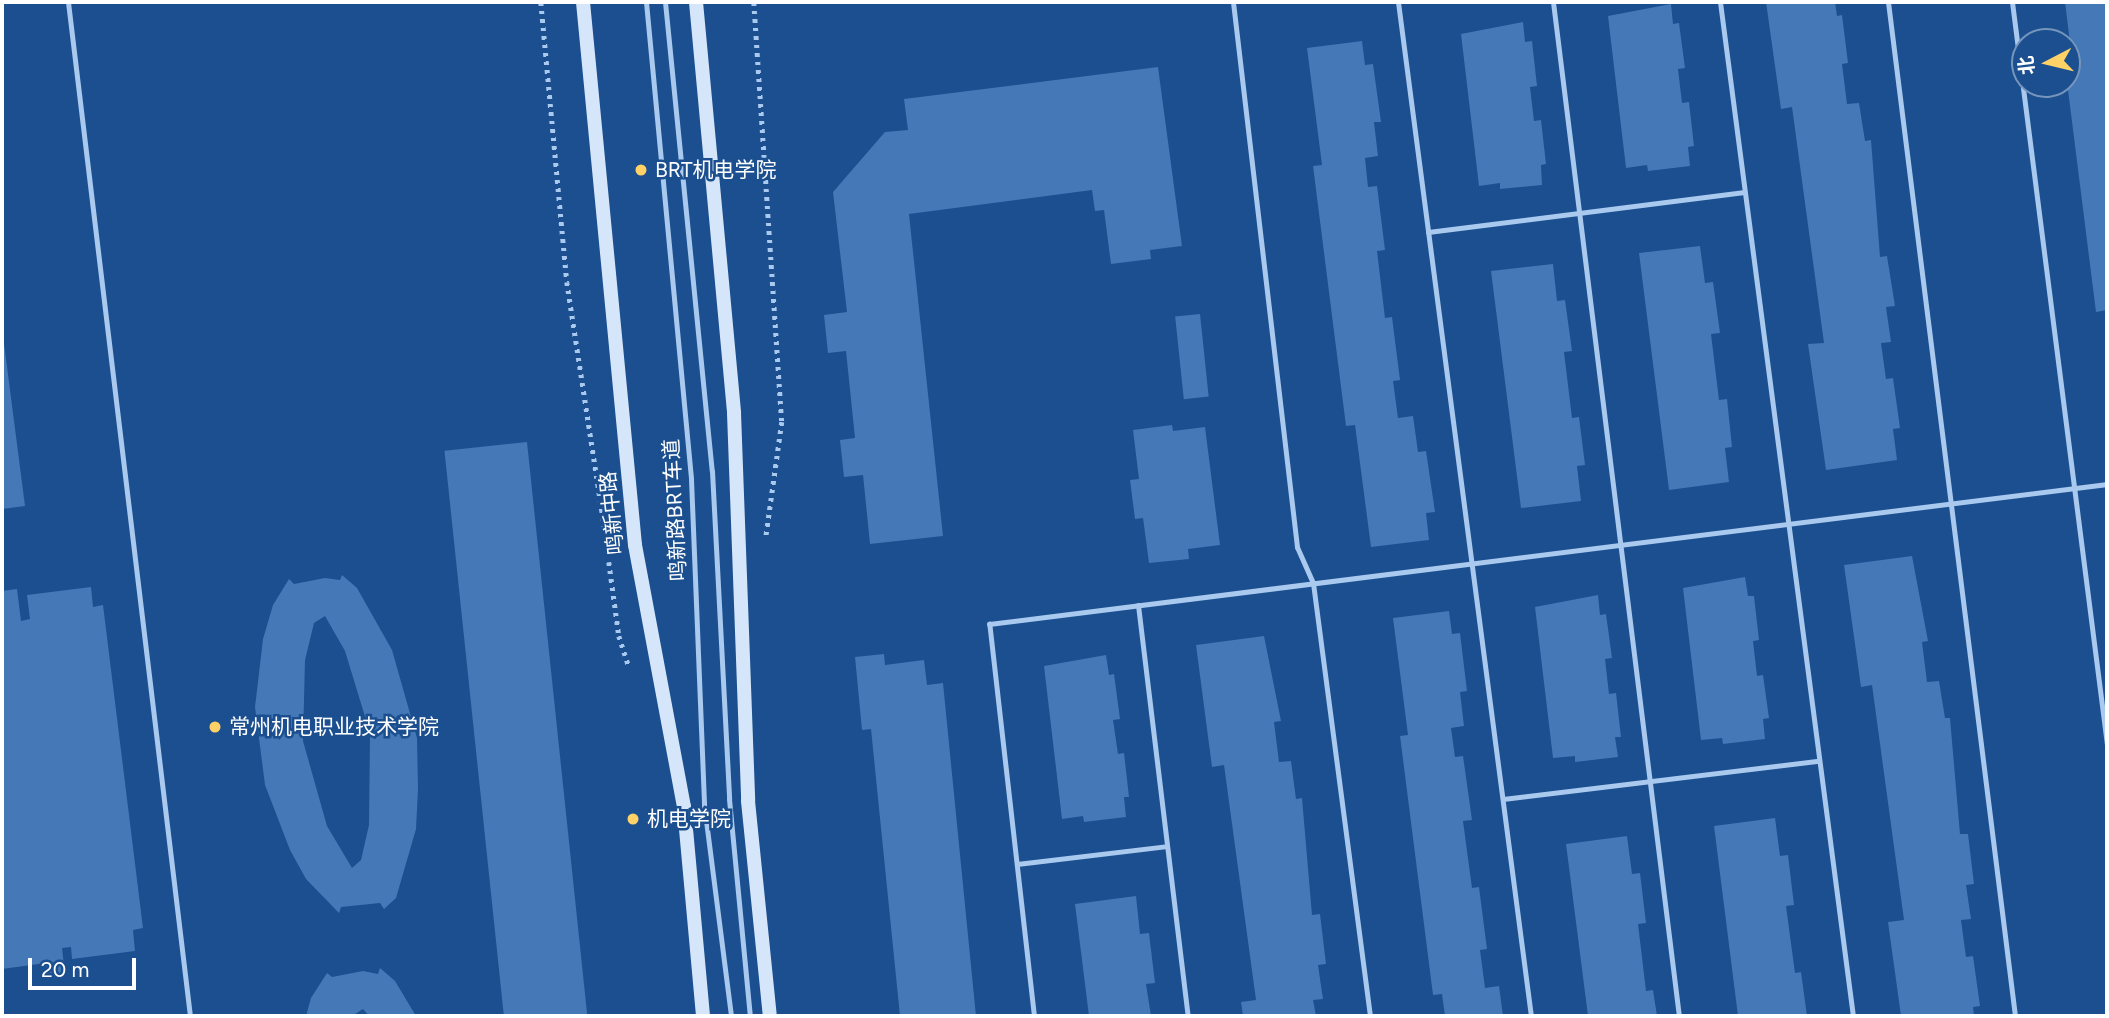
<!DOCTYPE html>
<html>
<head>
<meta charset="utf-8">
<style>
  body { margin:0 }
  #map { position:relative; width:2109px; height:1018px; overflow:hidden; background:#1b4f8f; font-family:Figtree,"Noto Sans SC",sans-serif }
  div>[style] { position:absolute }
  .building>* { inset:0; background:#4478b7; transform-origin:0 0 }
  .path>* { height:4.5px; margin-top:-2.25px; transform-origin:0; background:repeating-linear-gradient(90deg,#a9c9ee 0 3.5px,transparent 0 8.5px) }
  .lane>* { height:5px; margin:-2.5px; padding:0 2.5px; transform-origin:2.5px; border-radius:2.5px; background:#a9c9ee }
  .secondary>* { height:14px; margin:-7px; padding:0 7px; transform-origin:7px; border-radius:7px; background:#d6e6fa }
  .dots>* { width:19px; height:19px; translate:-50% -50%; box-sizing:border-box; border:4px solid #1b4f8f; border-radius:50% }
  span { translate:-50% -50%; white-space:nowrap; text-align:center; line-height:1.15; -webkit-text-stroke:5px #1b4f8f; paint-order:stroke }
  .poi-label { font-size:21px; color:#fff }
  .left { translate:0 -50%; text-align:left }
  .street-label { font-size:21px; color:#fff }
  .frame { position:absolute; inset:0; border:4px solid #fff; pointer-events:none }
  .north { position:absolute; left:2011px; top:28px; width:70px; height:70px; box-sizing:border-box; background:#1b4f8f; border:2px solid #7695bc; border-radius:50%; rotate:263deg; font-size:19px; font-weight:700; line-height:28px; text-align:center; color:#fff }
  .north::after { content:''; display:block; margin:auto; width:24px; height:32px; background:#ffd166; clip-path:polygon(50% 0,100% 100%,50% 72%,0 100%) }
  .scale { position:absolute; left:28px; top:958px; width:108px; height:32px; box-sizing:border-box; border:4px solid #fff; border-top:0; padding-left:9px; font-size:21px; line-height:24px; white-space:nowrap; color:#fff; -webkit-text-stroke:5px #1b4f8f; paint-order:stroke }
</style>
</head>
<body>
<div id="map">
  <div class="building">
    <i style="clip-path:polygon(1766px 2px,1835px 2px,1837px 16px,1842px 15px,1848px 63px,1842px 64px,1847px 104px,1859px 103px,1865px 141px,1871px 140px,1880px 257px,1887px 256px,1895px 306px,1886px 307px,1891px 342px,1881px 343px,1886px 379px,1893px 378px,1900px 428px,1893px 429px,1897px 460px,1826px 470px,1808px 344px,1824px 343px,1792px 107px,1781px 109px)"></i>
    <i style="clip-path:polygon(2065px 2px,2107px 2px,2107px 310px,2096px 312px,2067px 82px,2067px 52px,2071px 51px)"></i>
    <i style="clip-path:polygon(1671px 4px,1673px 24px,1679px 23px,1685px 68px,1678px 69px,1682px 103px,1689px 102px,1694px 146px,1688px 147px,1690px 166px,1648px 171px,1647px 165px,1626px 168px,1608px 16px)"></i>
    <i style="clip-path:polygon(1523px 22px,1525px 42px,1532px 41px,1537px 86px,1530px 87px,1534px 121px,1541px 120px,1546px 164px,1541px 165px,1542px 185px,1500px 189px,1500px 183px,1479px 186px,1461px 34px)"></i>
    <i style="clip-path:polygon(1362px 41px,1365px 65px,1373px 64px,1381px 122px,1374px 122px,1378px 156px,1365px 158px,1368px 187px,1377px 186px,1385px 250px,1377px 251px,1385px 318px,1392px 317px,1400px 380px,1393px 381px,1398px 418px,1413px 416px,1418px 452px,1426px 451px,1435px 512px,1426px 513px,1429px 540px,1371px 547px,1355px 425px,1346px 426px,1313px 166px,1322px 165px,1307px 48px)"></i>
    <i style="clip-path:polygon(1158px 67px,1182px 246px,1150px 250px,1151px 259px,1111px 264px,1104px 210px,1095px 211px,1092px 190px,909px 214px,943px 536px,870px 544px,863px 475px,844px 477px,840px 440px,855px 438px,846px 351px,828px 353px,824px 315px,847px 312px,833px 192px,885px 132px,908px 130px,904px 99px)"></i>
    <i style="clip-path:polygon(1700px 246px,1705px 283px,1713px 282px,1720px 333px,1711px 334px,1719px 400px,1727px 399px,1732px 447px,1725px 448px,1729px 482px,1669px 490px,1639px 253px)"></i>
    <i style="clip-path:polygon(1553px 264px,1557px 301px,1565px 300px,1572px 351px,1564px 352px,1572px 418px,1579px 417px,1585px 465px,1577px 466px,1581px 501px,1521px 508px,1491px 271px)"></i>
    <i style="left:1200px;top:314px;width:83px;height:25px;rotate:84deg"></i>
    <i style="clip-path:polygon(2px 328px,25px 506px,2px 509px)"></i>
    <i style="clip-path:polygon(1172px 425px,1173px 431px,1205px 427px,1220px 545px,1188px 549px,1189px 559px,1149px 563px,1143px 518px,1135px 519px,1130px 480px,1139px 479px,1133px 430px)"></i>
    <i style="left:527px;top:442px;width:577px;height:83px;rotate:84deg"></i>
    <i style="clip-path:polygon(1912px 556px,1928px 641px,1922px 642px,1927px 682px,1939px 681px,1945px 718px,1950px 718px,1960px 834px,1968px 834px,1974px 884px,1966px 885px,1971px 919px,1961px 920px,1966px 957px,1973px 956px,1980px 1006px,1973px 1007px,1974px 1016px,1901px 1016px,1888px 922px,1904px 920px,1872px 685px,1861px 687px,1844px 565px)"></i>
    <i style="clip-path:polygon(evenodd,342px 575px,357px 588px,392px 650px,417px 738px,418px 789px,416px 829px,396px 898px,384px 909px,380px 903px,341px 907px,339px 913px,306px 879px,290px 850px,265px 785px,255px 707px,263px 639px,273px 605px,289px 579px,294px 584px,325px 578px,340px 580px,342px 575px,325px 616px,345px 651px,370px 733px,369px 825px,361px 860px,352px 868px,327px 826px,303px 741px,305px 660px,314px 623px,325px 616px)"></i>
    <i style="clip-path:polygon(1745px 577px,1748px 596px,1754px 596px,1759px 640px,1753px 641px,1757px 676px,1763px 675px,1769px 718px,1763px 719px,1765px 739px,1723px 744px,1722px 738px,1701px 740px,1683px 588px)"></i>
    <i style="clip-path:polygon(91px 587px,93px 607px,103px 605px,143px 928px,133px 930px,135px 951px,72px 959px,71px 947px,62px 948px,65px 974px,47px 976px,46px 963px,2px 969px,2px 591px,17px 589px,21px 621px,30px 619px,27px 595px)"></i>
    <i style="clip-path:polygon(1598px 595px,1600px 615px,1606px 614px,1612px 658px,1605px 659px,1609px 694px,1616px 693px,1621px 737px,1615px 737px,1618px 757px,1575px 762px,1575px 756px,1553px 758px,1535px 607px)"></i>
    <i style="clip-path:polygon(1449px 611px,1452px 634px,1460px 633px,1467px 691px,1460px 692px,1464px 726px,1451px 728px,1455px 757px,1463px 756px,1472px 820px,1463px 821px,1472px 888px,1479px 887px,1487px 949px,1480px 950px,1485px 988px,1499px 986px,1503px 1016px,1445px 1016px,1442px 994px,1433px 995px,1400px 736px,1408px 735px,1393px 618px)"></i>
    <i style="clip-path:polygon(1264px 636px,1281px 721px,1274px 722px,1279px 762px,1291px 761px,1296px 799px,1302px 798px,1312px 915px,1320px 914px,1326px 964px,1318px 965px,1323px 999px,1313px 1000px,1316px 1016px,1243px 1016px,1241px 1002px,1256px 1000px,1224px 765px,1212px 767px,1196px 645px)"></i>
    <i style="clip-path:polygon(884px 654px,885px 665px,924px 660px,927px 685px,943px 683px,976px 1016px,900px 1016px,871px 729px,862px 730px,855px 657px)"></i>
    <i style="clip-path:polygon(1106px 655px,1109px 675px,1114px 674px,1120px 719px,1113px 720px,1118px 754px,1124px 753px,1129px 797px,1124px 797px,1126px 817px,1084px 822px,1083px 816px,1062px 819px,1044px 666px)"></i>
    <i style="clip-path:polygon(1775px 818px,1780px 856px,1788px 855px,1794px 905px,1786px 906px,1795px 973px,1801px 972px,1807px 1016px,1738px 1016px,1714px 826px)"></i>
    <i style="clip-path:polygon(1627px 836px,1632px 874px,1640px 873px,1646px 923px,1638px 924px,1646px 991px,1653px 990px,1657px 1016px,1588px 1016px,1566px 844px)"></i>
    <i style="clip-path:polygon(1136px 896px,1140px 934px,1149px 933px,1155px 983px,1146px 984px,1151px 1016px,1089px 1016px,1075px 904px)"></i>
    <i style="clip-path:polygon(380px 968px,395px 981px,416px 1016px,369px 1016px,363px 1009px,352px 1016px,306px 1016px,311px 998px,327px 973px,332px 977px,363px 971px,378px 974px)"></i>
  </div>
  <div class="path">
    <i style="left:541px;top:2px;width:281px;rotate:84.7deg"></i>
    <i style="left:567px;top:282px;width:250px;rotate:81.3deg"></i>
    <i style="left:754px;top:2px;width:421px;rotate:86.2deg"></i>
    <i style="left:782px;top:422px;width:117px;rotate:97.9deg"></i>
    <i style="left:609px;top:562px;width:75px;rotate:82.3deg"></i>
    <i style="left:619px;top:636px;width:32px;rotate:72deg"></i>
  </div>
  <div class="lane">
    <i style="left:68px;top:2px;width:1021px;rotate:83.14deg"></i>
    <i style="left:646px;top:2px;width:479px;rotate:84.6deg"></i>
    <i style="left:691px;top:479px;width:326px;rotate:87.7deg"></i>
    <i style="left:704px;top:805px;width:213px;rotate:82.7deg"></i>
    <i style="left:665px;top:2px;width:471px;rotate:84.3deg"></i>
    <i style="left:712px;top:471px;width:328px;rotate:87deg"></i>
    <i style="left:729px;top:799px;width:218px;rotate:84.5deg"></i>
    <i style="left:1233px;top:2px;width:549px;rotate:83.3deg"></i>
    <i style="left:1297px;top:547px;width:39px;rotate:66deg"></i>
    <i style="left:1313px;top:583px;width:437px;rotate:82.5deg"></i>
    <i style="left:1398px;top:2px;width:1023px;rotate:82.53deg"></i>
    <i style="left:1553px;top:2px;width:1022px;rotate:82.92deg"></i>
    <i style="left:1720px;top:2px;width:1023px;rotate:82.53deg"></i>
    <i style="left:1888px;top:2px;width:1022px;rotate:82.86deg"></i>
    <i style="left:2012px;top:2px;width:749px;rotate:82.71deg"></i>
    <i style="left:1428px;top:232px;width:319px;rotate:-7.2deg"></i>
    <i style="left:1138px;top:605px;width:414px;rotate:83.1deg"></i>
    <i style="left:1503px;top:799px;width:318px;rotate:-6.9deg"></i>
    <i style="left:1017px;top:864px;width:151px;rotate:-6.8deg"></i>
    <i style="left:1034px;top:1016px;width:395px;rotate:-96.5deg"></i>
    <i style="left:989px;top:624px;width:1127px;rotate:-7.14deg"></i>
  </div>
  <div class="secondary">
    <i style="left:583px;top:2px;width:545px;rotate:84.53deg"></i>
    <i style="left:635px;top:545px;width:267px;rotate:79.4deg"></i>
    <i style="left:684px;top:807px;width:210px;rotate:84.8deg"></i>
    <i style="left:696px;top:2px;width:413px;rotate:84.7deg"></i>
    <i style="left:734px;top:413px;width:388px;rotate:87.9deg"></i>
    <i style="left:748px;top:801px;width:216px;rotate:84.2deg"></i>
  </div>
  <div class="dots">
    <i style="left:641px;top:170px;background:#ffd166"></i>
    <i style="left:215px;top:727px;background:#ffd166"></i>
    <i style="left:633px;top:819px;background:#ffd166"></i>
  </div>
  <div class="poi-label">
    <span class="left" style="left:655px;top:170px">BRT机电学院</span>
    <span class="left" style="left:229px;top:727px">常州机电职业技术学院</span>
    <span class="left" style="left:647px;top:819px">机电学院</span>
  </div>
  <div class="street-label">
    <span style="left:675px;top:510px;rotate:-93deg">鸣新路BRT车道</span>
    <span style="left:612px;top:513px;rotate:-96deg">鸣新中路</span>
  </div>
  <div class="frame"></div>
  <div class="north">北</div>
  <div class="scale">20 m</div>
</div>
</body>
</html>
